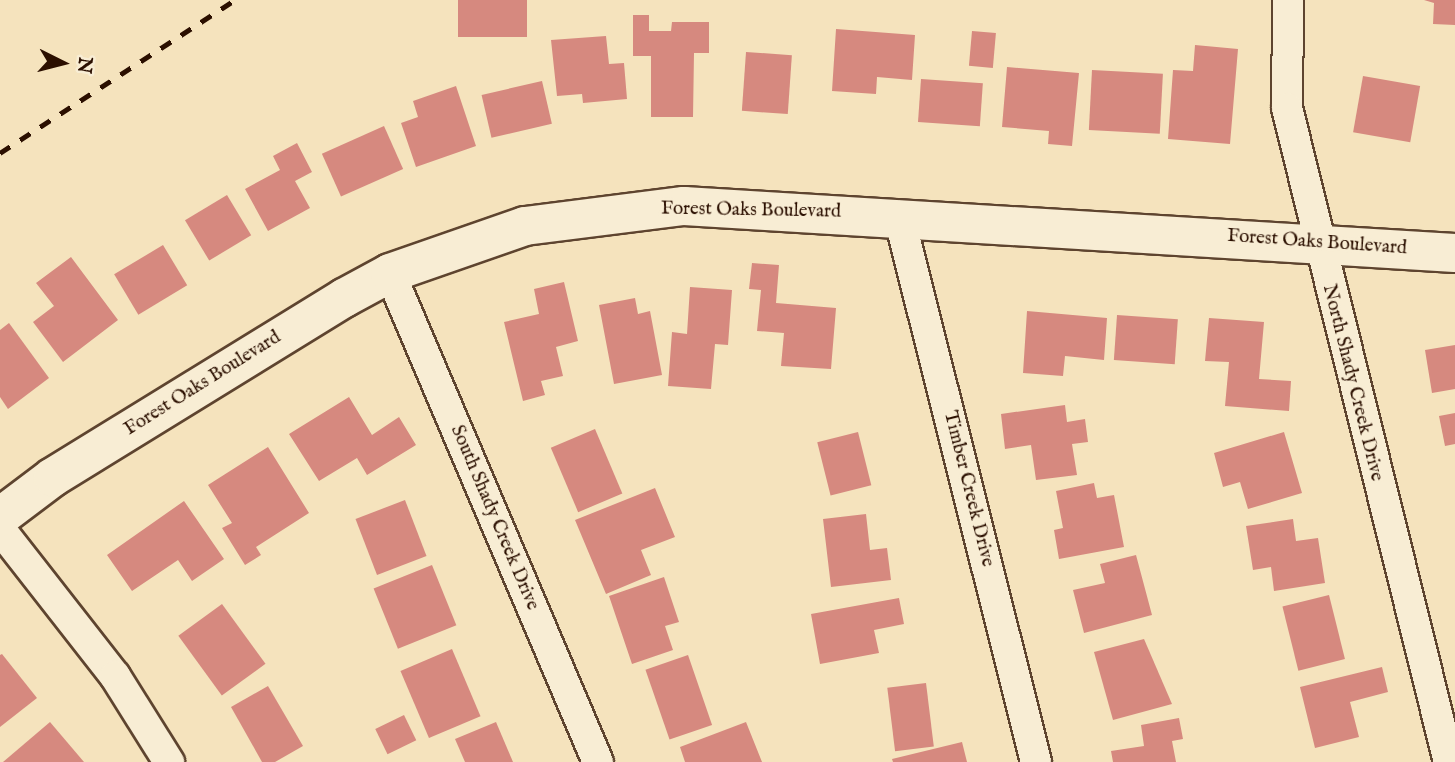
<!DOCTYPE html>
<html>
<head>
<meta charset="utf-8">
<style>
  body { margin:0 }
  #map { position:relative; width:1455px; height:762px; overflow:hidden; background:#f5e3bd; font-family:"IM FELL English",serif }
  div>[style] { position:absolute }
  .building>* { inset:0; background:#d6897f; transform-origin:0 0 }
  .roads { filter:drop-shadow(2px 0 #5e442f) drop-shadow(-2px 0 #5e442f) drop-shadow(0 2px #5e442f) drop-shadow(0 -2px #5e442f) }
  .street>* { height:30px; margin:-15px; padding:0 15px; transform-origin:15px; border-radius:15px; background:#f8edd4 }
  .secondary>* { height:38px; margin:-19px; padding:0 19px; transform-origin:19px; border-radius:19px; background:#f8edd4 }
  .rail>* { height:5px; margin-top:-2.5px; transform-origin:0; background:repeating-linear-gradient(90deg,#2b0f00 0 12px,transparent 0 24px) }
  span { translate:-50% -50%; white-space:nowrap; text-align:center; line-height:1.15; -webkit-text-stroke:5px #f8edd4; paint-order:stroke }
  .street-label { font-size:19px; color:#2b0f00 }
  .north { position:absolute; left:28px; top:28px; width:70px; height:70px; -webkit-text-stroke:5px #f8edd4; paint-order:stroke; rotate:96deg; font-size:19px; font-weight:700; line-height:28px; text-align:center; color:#2b0f00 }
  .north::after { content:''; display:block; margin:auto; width:24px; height:32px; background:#2b0f00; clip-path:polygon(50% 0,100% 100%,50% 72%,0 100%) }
</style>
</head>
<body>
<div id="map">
  <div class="building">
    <i style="left:458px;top:0;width:69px;height:37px"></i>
    <i style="clip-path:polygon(1455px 0,1455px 25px,1433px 24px,1434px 3px,1424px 0)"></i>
    <i style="clip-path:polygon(633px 15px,649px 15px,649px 31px,671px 31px,672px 22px,709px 22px,709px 53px,694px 53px,693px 117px,651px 117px,651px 56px,633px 56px)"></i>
    <i style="clip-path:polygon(836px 29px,915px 35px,912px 80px,877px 77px,876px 94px,832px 91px)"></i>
    <i style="left:972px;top:31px;width:24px;height:35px;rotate:5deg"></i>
    <i style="clip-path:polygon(606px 36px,609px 64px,624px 63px,627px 99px,583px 103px,582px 94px,557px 96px,551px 40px)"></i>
    <i style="clip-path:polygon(1195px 45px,1238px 49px,1230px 144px,1168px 139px,1173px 70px,1193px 71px)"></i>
    <i style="left:746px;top:52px;width:46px;height:59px;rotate:4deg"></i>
    <i style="clip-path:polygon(1007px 67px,1079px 73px,1072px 146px,1048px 144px,1049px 131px,1002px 127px)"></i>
    <i style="left:1092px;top:70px;width:71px;height:60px;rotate:3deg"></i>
    <i style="left:1363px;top:76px;width:58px;height:57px;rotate:10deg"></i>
    <i style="left:921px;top:79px;width:62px;height:43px;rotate:4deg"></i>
    <i style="left:542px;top:81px;width:44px;height:62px;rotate:77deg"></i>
    <i style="clip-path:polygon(456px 86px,476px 146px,416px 167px,401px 123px,418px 117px,413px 101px)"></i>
    <i style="left:384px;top:126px;width:47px;height:68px;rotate:66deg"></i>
    <i style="clip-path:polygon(297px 143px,312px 172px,295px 181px,310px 208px,268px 231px,245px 189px,280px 170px,273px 156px)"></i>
    <i style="left:227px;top:195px;width:47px;height:49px;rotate:59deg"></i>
    <i style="left:163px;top:245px;width:47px;height:57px;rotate:59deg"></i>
    <i style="clip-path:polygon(71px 257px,118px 320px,63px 362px,33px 322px,54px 306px,36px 283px)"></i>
    <i style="clip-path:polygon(752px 263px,779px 265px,776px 303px,836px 308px,831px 369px,781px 366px,784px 333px,757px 331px,761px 290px,749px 289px)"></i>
    <i style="clip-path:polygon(564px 282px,578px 341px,556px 347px,563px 376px,541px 381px,545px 395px,523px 401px,504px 322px,539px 314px,534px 289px)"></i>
    <i style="clip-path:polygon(690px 287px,732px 290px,728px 345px,715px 344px,711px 389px,668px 386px,672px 332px,687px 334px)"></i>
    <i style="clip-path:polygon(635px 298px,638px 314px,650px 311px,662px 375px,614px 384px,599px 305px)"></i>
    <i style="clip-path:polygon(1027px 311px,1107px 318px,1104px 360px,1065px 356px,1063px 376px,1023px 373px)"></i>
    <i style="left:1117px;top:315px;width:61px;height:45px;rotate:4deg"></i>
    <i style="clip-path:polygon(1209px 318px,1264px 322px,1259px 379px,1291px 381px,1289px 411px,1225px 406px,1229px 362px,1205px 361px)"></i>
    <i style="clip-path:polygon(9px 323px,49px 378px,8px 409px,0 397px,0 330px)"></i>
    <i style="clip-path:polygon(1455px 345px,1455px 389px,1432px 393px,1425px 350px)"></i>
    <i style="clip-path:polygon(349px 397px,372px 435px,399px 417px,416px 445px,367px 475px,357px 458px,319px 481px,289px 434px)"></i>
    <i style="clip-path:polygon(1065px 405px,1067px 422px,1085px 419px,1088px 442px,1072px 444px,1077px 475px,1036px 480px,1031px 445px,1005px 449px,1001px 414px)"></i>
    <i style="clip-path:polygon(1455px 413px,1455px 444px,1445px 446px,1439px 416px)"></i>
    <i style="left:595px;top:429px;width:70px;height:48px;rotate:67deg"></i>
    <i style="left:858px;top:432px;width:55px;height:42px;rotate:76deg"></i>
    <i style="clip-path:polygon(1284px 432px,1302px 493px,1248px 509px,1240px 482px,1223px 487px,1214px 453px)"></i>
    <i style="clip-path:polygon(268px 447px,309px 513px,256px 547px,261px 555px,245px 565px,222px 528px,232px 523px,208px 485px)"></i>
    <i style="clip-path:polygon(1094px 483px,1097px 498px,1114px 495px,1124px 547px,1059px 559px,1054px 530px,1063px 528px,1056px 491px)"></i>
    <i style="clip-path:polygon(655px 488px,675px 537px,641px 550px,651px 575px,606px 594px,575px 520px)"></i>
    <i style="left:405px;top:500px;width:60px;height:53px;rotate:69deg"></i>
    <i style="clip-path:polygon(184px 501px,224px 559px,192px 581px,178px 560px,132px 591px,107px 555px)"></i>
    <i style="clip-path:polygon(866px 514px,870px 550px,887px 548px,891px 580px,831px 587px,823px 519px)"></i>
    <i style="clip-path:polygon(1293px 519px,1296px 541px,1318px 538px,1325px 583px,1274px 591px,1271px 567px,1253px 570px,1246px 526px)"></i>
    <i style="clip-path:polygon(1136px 555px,1152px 615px,1084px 633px,1073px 590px,1105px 583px,1100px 564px)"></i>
    <i style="left:432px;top:565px;width:65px;height:63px;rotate:68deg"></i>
    <i style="clip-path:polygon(664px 577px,679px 622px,665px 626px,673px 650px,632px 664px,609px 596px)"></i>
    <i style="left:1329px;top:595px;width:66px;height:48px;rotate:76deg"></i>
    <i style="clip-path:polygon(899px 598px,904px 624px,874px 630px,879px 653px,820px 664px,811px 614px)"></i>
    <i style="left:222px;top:604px;width:74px;height:54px;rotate:54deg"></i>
    <i style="clip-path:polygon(1144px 639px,1172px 704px,1113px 720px,1094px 652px)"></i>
    <i style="left:452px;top:649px;width:73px;height:56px;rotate:67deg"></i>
    <i style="clip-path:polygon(2px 654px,37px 698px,0 727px,0 655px)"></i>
    <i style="left:688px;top:655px;width:74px;height:45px;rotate:71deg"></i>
    <i style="clip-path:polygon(1382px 667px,1388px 692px,1350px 702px,1359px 737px,1315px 748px,1300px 687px)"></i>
    <i style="left:926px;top:683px;width:64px;height:39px;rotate:83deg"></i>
    <i style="clip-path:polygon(268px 686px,303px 746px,275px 762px,262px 762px,231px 707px)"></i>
    <i style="left:404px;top:715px;width:28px;height:32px;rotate:64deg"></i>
    <i style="clip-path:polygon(1179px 718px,1183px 739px,1172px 741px,1176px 762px,1113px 762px,1111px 751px,1144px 746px,1141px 725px)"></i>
    <i style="clip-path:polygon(50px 722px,84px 762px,3px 762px)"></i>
    <i style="clip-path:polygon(496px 722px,513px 762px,465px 762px,455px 739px)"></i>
    <i style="clip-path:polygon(746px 722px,762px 762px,685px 762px,680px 747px)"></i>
    <i style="clip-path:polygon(962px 742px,967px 762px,893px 762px,892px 759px)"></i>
  </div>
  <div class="roads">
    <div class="street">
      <i style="left:1288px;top:0;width:108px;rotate:90.5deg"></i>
      <i style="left:1287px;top:108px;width:674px;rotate:76.09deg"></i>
      <i style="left:899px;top:216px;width:563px;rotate:75.91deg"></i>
      <i style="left:390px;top:273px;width:531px;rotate:66.96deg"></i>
      <i style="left:0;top:529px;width:187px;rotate:52deg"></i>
      <i style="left:115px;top:676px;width:102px;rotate:57.9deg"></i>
    </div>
    <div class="secondary">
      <i style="left:0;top:517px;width:66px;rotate:-37deg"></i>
      <i style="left:53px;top:477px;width:342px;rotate:-31.6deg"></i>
      <i style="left:344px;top:298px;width:52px;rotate:-28.5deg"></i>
      <i style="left:390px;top:273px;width:143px;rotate:-19.2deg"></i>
      <i style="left:525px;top:226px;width:160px;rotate:-7.2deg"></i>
      <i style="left:684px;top:206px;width:772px;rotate:3.49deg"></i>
    </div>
  </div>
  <div class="rail">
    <i style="left:0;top:153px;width:280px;rotate:-33.1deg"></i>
  </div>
  <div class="street-label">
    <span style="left:751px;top:211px;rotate:1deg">Forest Oaks Boulevard</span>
    <span style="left:1317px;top:243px;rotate:4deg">Forest Oaks Boulevard</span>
    <span style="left:1352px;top:383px;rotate:76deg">North Shady Creek Drive</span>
    <span style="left:203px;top:384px;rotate:-32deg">Forest Oaks Boulevard</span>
    <span style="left:968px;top:489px;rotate:76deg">Timber Creek Drive</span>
    <span style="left:494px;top:518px;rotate:67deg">South Shady Creek Drive</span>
  </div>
  <div class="north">N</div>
</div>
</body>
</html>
